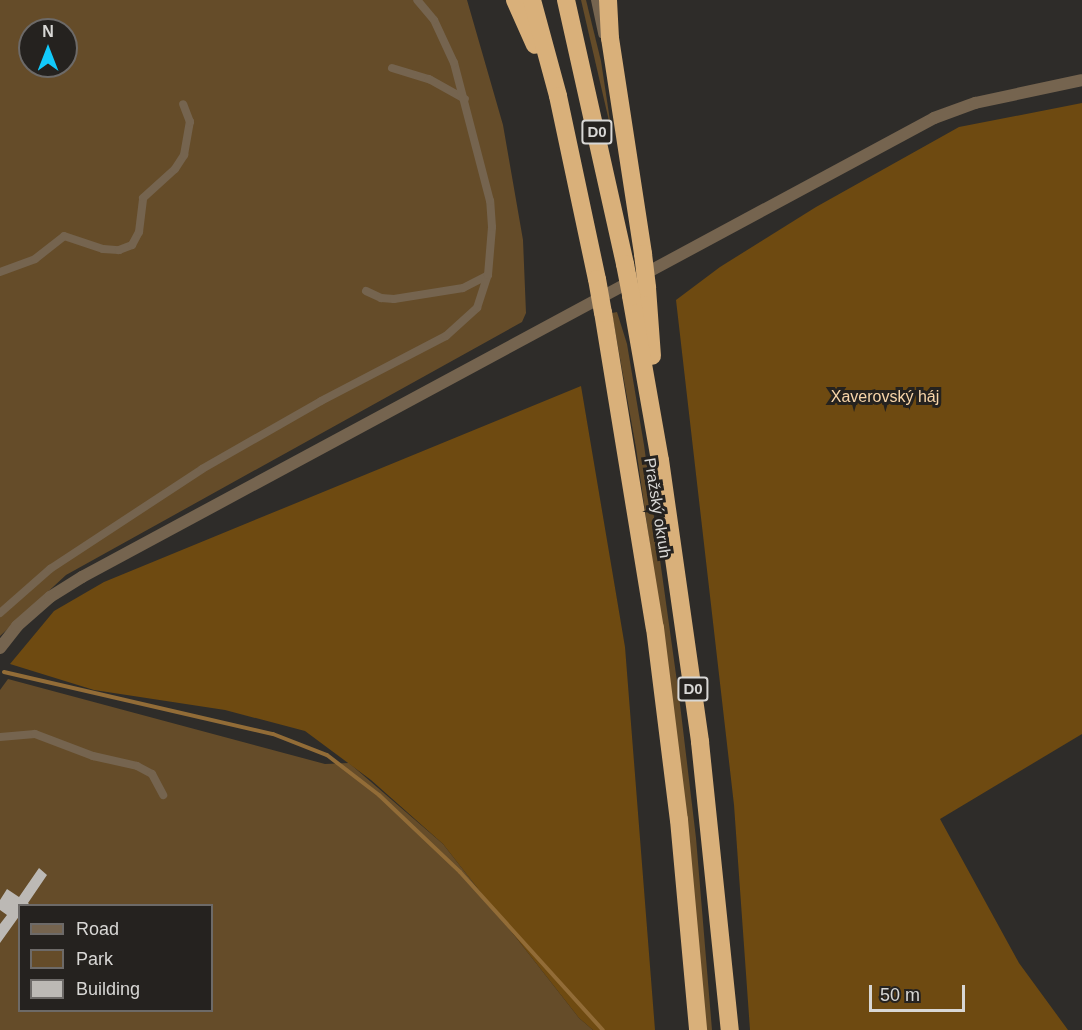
<!DOCTYPE html>
<html>
<head>
<meta charset="utf-8">
<style>
  body { margin:0 }
  #map { position:relative; width:1082px; height:1030px; overflow:hidden; background:#2e2c29; font-family:Arial,sans-serif }
  div>[style] { position:absolute }
  .green>* { inset:0; background:#654c29 }
  .forest>* { inset:0; background:#6e4a11 }
  .stream>* { height:4px; margin:-2px; padding:0 2px; transform-origin:2px; border-radius:2px; background:#926c37 }
  .building>* { inset:0; background:#bcb9b5 }
  .service>* { height:8px; margin:-4px; padding:0 4px; transform-origin:4px; border-radius:4px; background:#75644f }
  .minor>* { height:12px; margin:-6px; padding:0 6px; transform-origin:6px; border-radius:6px; background:#75644f }
  .motorway>* { height:18px; margin:-9px; padding:0 9px; transform-origin:9px; border-radius:9px; background:#d9b07a }
  .motorway-bridge>* { height:18px; margin:-9px; padding:0 9px; transform-origin:9px; border-radius:9px; background:#d9b07a }
  span { translate:-50% -50%; white-space:nowrap; text-align:center; line-height:1.15; -webkit-text-stroke:6px #25221f; paint-order:stroke }
  .shield-label span { padding:2px 4px; background:#25221f; border:2px solid; border-radius:4px; -webkit-text-stroke-width:0 }
  .shield-label { font-size:15px; color:#d8d7d5; font-weight:700 }
  .park-label { font-size:16px; color:#f8d5a9 }
  .street-label { font-size:16px; color:#d8d7d5 }
  .legend { position:absolute; left:18px; top:904px; width:195px; height:108px; box-sizing:border-box; background:#25221f; border:2px solid #6d6a68; margin:0; padding:8px 10px; list-style:none; font-size:18px; color:#d8d7d5 }
  .legend li { display:flex; align-items:center; gap:12px; height:30px }
  .legend b { width:30px; border:2px solid #6d6a68 }
  .north { position:absolute; left:18px; top:18px; width:60px; height:60px; box-sizing:border-box; background:#25221f; border:2px solid #6d6a68; border-radius:50%; rotate:0deg; font-size:16px; font-weight:700; line-height:24px; text-align:center; color:#d8d7d5 }
  .north::after { content:''; display:block; margin:auto; width:21px; height:27px; background:#12cafb; clip-path:polygon(50% 0,100% 100%,50% 72%,0 100%) }
  .scale { position:absolute; left:869px; top:985px; width:96px; height:27px; box-sizing:border-box; border:3px solid #d8d7d5; border-top:0; padding-left:8px; font-size:18px; line-height:21px; white-space:nowrap; color:#d8d7d5; -webkit-text-stroke:4px #25221f; paint-order:stroke }
</style>
</head>
<body>
<div id="map">
  <div class="green">
    <i style="clip-path:polygon(evenodd,0 0,467px 0,503px 125px,523px 240px,526px 313px,522px 322px,66px 575px,0 636px,0 0,30px 30px,66px 30px,66px 66px,30px 66px,30px 30px)"></i>
    <i style="clip-path:polygon(581px 0,586px 0,601px 61px,612px 134px)"></i>
    <i style="clip-path:polygon(617px 312px,627px 344px,644px 445px,679px 696px,696px 838px,712px 1030px,706px 1030px,672px 698px,636px 448px,612px 313px)"></i>
    <i style="clip-path:polygon(evenodd,8px 679px,325px 764px,349px 763px,443px 844px,579px 1018px,593px 1030px,0 1030px,0 690px,8px 679px,20px 906px,212px 906px,212px 1010px,20px 1010px,20px 906px)"></i>
  </div>
  <div class="forest">
    <i style="clip-path:polygon(1082px 103px,1082px 734px,940px 819px,1019px 963px,1068px 1030px,750px 1030px,734px 805px,676px 300px,720px 267px,816px 207px,959px 127px)"></i>
    <i style="clip-path:polygon(581px 386px,625px 647px,655px 1030px,593px 1030px,579px 1018px,443px 844px,371px 780px,305px 731px,225px 710px,94px 690px,10px 664px,54px 611px,104px 582px)"></i>
  </div>
  <div class="stream">
    <i style="left:4px;top:672px;width:276px;rotate:13deg"></i>
    <i style="left:273px;top:734px;width:58px;rotate:21.3deg"></i>
    <i style="left:327px;top:755px;width:66px;rotate:37.6deg"></i>
    <i style="left:379px;top:795px;width:112px;rotate:43.5deg"></i>
    <i style="left:460px;top:872px;width:213px;rotate:47.9deg"></i>
  </div>
  <div class="building">
    <i style="clip-path:polygon(39px 868px,47px 875px,28px 903px,31px 906px,20px 906px,20px 915px,0 943px,0 924px,7px 915px,0 910px,0 900px,7px 889px,19px 897px)"></i>
  </div>
  <div class="service">
    <i style="left:595px;top:0;width:35px;rotate:78deg"></i>
    <i style="left:392px;top:68px;width:39px;rotate:17deg"></i>
    <i style="left:429px;top:79px;width:41px;rotate:29.1deg"></i>
    <i style="left:0;top:272px;width:37px;rotate:-20deg"></i>
    <i style="left:35px;top:259px;width:37px;rotate:-38deg"></i>
    <i style="left:64px;top:236px;width:41px;rotate:18.4deg"></i>
    <i style="left:103px;top:249px;width:16px;rotate:4deg"></i>
    <i style="left:119px;top:250px;width:14px;rotate:-21deg"></i>
    <i style="left:132px;top:245px;width:15px;rotate:-62deg"></i>
    <i style="left:139px;top:232px;width:34px;rotate:-83deg"></i>
    <i style="left:143px;top:198px;width:43px;rotate:-42.2deg"></i>
    <i style="left:175px;top:169px;width:17px;rotate:-57deg"></i>
    <i style="left:184px;top:155px;width:34px;rotate:-80deg"></i>
    <i style="left:190px;top:122px;width:19px;rotate:-111deg"></i>
    <i style="left:366px;top:291px;width:17px;rotate:25deg"></i>
    <i style="left:381px;top:298px;width:13px;rotate:4deg"></i>
    <i style="left:394px;top:299px;width:70px;rotate:-9.1deg"></i>
    <i style="left:463px;top:288px;width:28px;rotate:-27deg"></i>
    <i style="left:0;top:613px;width:67px;rotate:-41.3deg"></i>
    <i style="left:50px;top:569px;width:182px;rotate:-33.3deg"></i>
    <i style="left:202px;top:469px;width:137px;rotate:-29.7deg"></i>
    <i style="left:321px;top:401px;width:141px;rotate:-27.5deg"></i>
    <i style="left:446px;top:336px;width:42px;rotate:-42.1deg"></i>
    <i style="left:477px;top:308px;width:35px;rotate:-72deg"></i>
    <i style="left:488px;top:275px;width:48px;rotate:-85.2deg"></i>
    <i style="left:492px;top:227px;width:26px;rotate:-94deg"></i>
    <i style="left:490px;top:201px;width:143px;rotate:-104.6deg"></i>
    <i style="left:454px;top:63px;width:47px;rotate:-114.9deg"></i>
    <i style="left:434px;top:20px;width:26px;rotate:-130deg"></i>
    <i style="left:0;top:737px;width:35px;rotate:-5deg"></i>
    <i style="left:35px;top:734px;width:62px;rotate:20.8deg"></i>
    <i style="left:93px;top:756px;width:45px;rotate:12.8deg"></i>
    <i style="left:137px;top:766px;width:17px;rotate:28deg"></i>
    <i style="left:152px;top:774px;width:24px;rotate:62deg"></i>
  </div>
  <div class="minor">
    <i style="left:0;top:648px;width:28px;rotate:-52deg"></i>
    <i style="left:17px;top:626px;width:44px;rotate:-41.3deg"></i>
    <i style="left:50px;top:597px;width:38px;rotate:-32deg"></i>
    <i style="left:82px;top:577px;width:968px;rotate:-28.31deg"></i>
    <i style="left:934px;top:118px;width:44px;rotate:-20.1deg"></i>
    <i style="left:975px;top:103px;width:109px;rotate:-12.1deg"></i>
  </div>
  <div class="motorway">
    <i style="left:515px;top:0;width:49px;rotate:66deg"></i>
    <i style="left:532px;top:0;width:99px;rotate:74.8deg"></i>
    <i style="left:558px;top:96px;width:187px;rotate:78deg"></i>
    <i style="left:566px;top:0;width:271px;rotate:77.4deg"></i>
    <i style="left:608px;top:0;width:38px;rotate:87deg"></i>
    <i style="left:610px;top:38px;width:219px;rotate:81.3deg"></i>
    <i style="left:647px;top:288px;width:68px;rotate:85.8deg"></i>
    <i style="left:631px;top:296px;width:167px;rotate:80deg"></i>
    <i style="left:660px;top:460px;width:285px;rotate:81.9deg"></i>
    <i style="left:700px;top:742px;width:290px;rotate:84.1deg"></i>
    <i style="left:603px;top:312px;width:320px;rotate:80.7deg"></i>
    <i style="left:655px;top:628px;width:193px;rotate:82.9deg"></i>
    <i style="left:679px;top:820px;width:211px;rotate:84.8deg"></i>
  </div>
  <div class="motorway-bridge">
    <i style="left:643px;top:254px;width:34px;rotate:83deg"></i>
    <i style="left:625px;top:264px;width:33px;rotate:79deg"></i>
    <i style="left:597px;top:279px;width:34px;rotate:80deg"></i>
  </div>
  <div class="shield-label">
    <span style="left:597px;top:132px">D0</span>
    <span style="left:693px;top:689px">D0</span>
  </div>
  <div class="park-label">
    <span style="left:885px;top:397px">Xaverovský háj</span>
  </div>
  <div class="street-label">
    <span style="left:657px;top:508px;rotate:81deg">Pražský okruh</span>
  </div>
  <ul class="legend">
  <li><b style="height:8px;background:#75644f"></b>Road</li>
  <li><b style="height:16px;background:#654c29"></b>Park</li>
  <li><b style="height:16px;background:#bcb9b5"></b>Building</li>
  </ul>
  <div class="north">N</div>
  <div class="scale">50 m</div>
</div>
</body>
</html>
